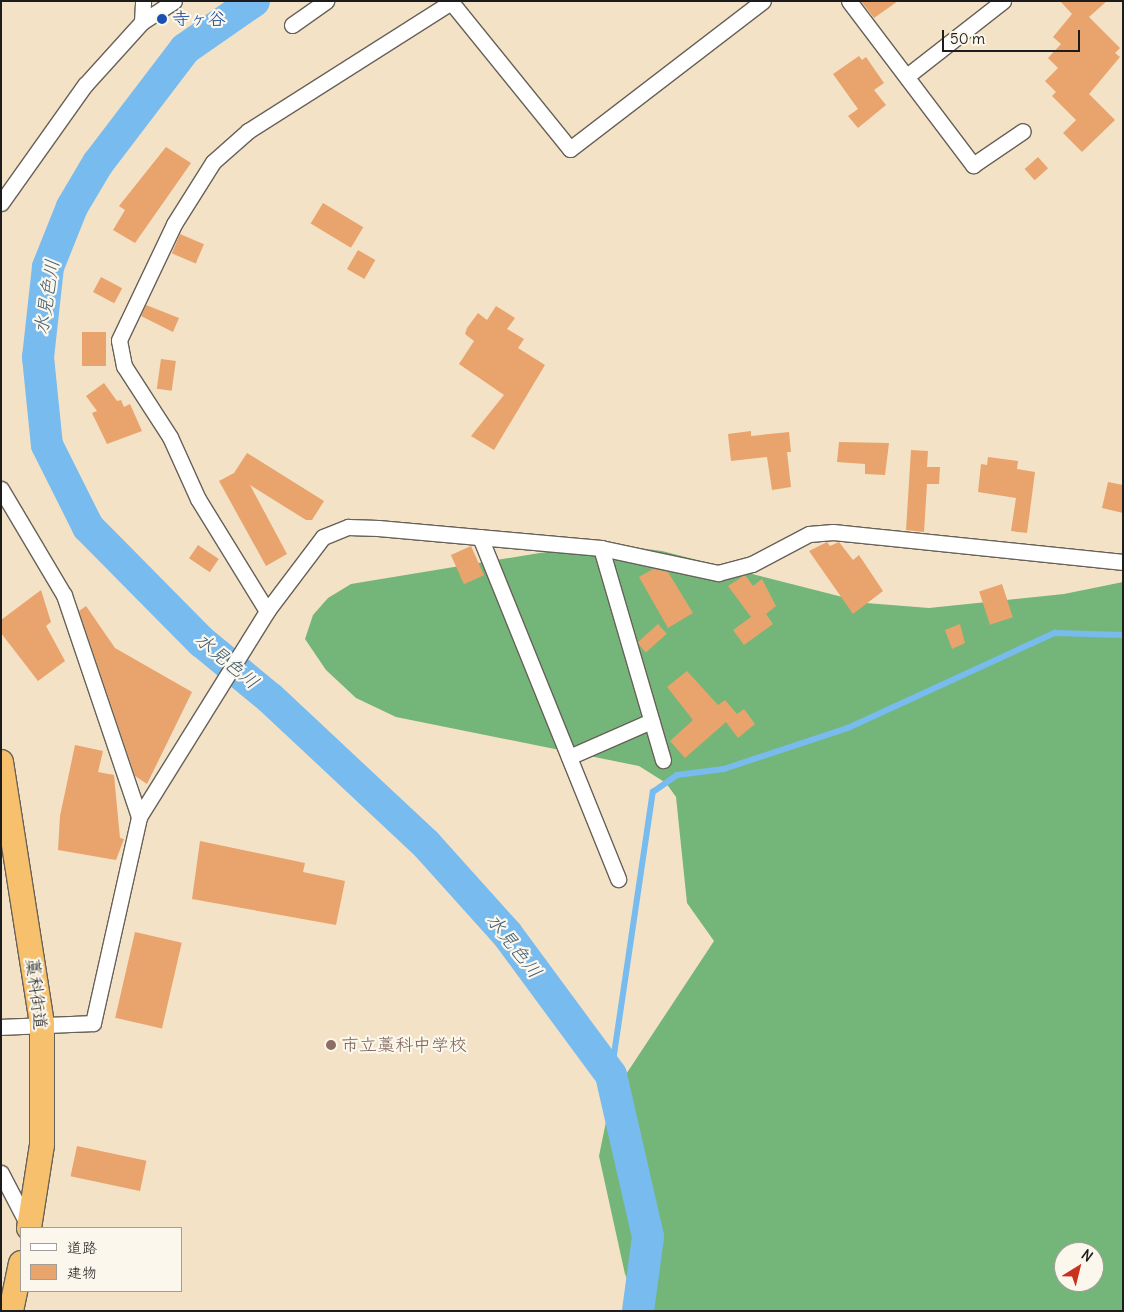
<!DOCTYPE html>
<html>
<head>
<meta charset="utf-8">
<style>
  body { margin:0 }
  #map { position:relative; width:1124px; height:1312px; overflow:hidden; background:#f3e2c6; font-family:Delius,"Klee One",sans-serif }
  div>[style] { position:absolute }
  .forest>* { inset:0; background:#74b679 }
  .stream>* { height:5.5px; margin:-2.75px; padding:0 2.75px; transform-origin:2.75px; border-radius:2.75px; background:#78bbee }
  .river>* { height:32px; margin:-16px; padding:0 16px; transform-origin:16px; border-radius:16px; background:#78bbee }
  .building>* { inset:0; background:#e9a36d; transform-origin:0 0 }
  .roads { filter:drop-shadow(1px 0 #676158) drop-shadow(-1px 0 #676158) drop-shadow(0 1px #676158) drop-shadow(0 -1px #676158) }
  .minor>* { height:15px; margin:-7.5px; padding:0 7.5px; transform-origin:7.5px; border-radius:7.5px; background:#fff }
  .trunk>* { height:24px; margin:-12px; padding:0 12px; transform-origin:12px; border-radius:12px; background:#f7c06c }
  .dots>* { width:14px; height:14px; translate:-50% -50%; box-sizing:border-box; border:2px solid #fbf7ec; border-radius:50% }
  span { translate:-50% -50%; white-space:nowrap; text-align:center; line-height:1.15; -webkit-text-stroke:4.5px #fbf7ec; paint-order:stroke }
  .transit-label { font-size:18px; color:#164399 }
  .left { translate:0 -50%; text-align:left }
  .street-label { font-size:18px; color:#1c1c1c }
  .education-label { font-size:18px; color:#785e54 }
  .water-label { font-size:19px; color:#415c70; font-style:italic }
  .frame { position:absolute; inset:0; border:2px solid #1c1c1c; pointer-events:none }
  .legend { position:absolute; left:20px; top:1227px; width:162px; height:65px; box-sizing:border-box; background:#fbf7ec; border:1px solid #a29f99; margin:0; padding:6px 9px; list-style:none; font-size:15px; color:#1c1c1c }
  .legend li { display:flex; align-items:center; gap:10px; height:25px }
  .legend b { width:25px; border:1px solid #a29f99 }
  .north { position:absolute; left:1054px; top:1242px; width:50px; height:50px; box-sizing:border-box; background:#fbf7ec; border:1px solid #a29f99; border-radius:50%; rotate:36deg; font-size:14px; font-weight:700; line-height:20px; text-align:center; color:#1c1c1c }
  .north::after { content:''; display:block; margin:auto; width:18px; height:22px; background:#c8321e; clip-path:polygon(50% 0,100% 100%,50% 72%,0 100%) }
  .scale { position:absolute; left:942px; top:30px; width:138px; height:22px; box-sizing:border-box; border:2px solid #1c1c1c; border-top:0; padding-left:6px; font-size:15px; line-height:18px; white-space:nowrap; color:#1c1c1c; -webkit-text-stroke:4px #fbf7ec; paint-order:stroke }
</style>
</head>
<body>
<div id="map">
  <div class="forest">
    <i style="clip-path:polygon(evenodd,600px 543px,662px 551px,866px 603px,929px 608px,1064px 594px,1123px 582px,1123px 1311px,640px 1311px,625px 1274px,599px 1156px,611px 1097px,714px 941px,687px 903px,676px 797px,666px 783px,639px 766px,396px 717px,356px 698px,326px 670px,305px 639px,313px 615px,328px 598px,351px 584px,600px 543px,1064px 1252px,1094px 1252px,1094px 1282px,1064px 1282px,1064px 1252px)"></i>
  </div>
  <div class="stream">
    <i style="left:611px;top:1075px;width:286px;rotate:-81.6deg"></i>
    <i style="left:653px;top:792px;width:29px;rotate:-35deg"></i>
    <i style="left:677px;top:775px;width:47px;rotate:-7.3deg"></i>
    <i style="left:724px;top:769px;width:131px;rotate:-18.3deg"></i>
    <i style="left:848px;top:728px;width:228px;rotate:-24.7deg"></i>
    <i style="left:1055px;top:633px;width:68px;rotate:1.7deg"></i>
  </div>
  <div class="river">
    <i style="left:254px;top:1px;width:84px;rotate:145.2deg"></i>
    <i style="left:185px;top:49px;width:143px;rotate:127.3deg"></i>
    <i style="left:98px;top:163px;width:51px;rotate:120.6deg"></i>
    <i style="left:72px;top:207px;width:65px;rotate:111.8deg"></i>
    <i style="left:48px;top:267px;width:91px;rotate:96.3deg"></i>
    <i style="left:38px;top:357px;width:88px;rotate:84.2deg"></i>
    <i style="left:47px;top:445px;width:92px;rotate:63.4deg"></i>
    <i style="left:88px;top:527px;width:162px;rotate:45.3deg"></i>
    <i style="left:202px;top:642px;width:88px;rotate:39.5deg"></i>
    <i style="left:270px;top:698px;width:214px;rotate:43.1deg"></i>
    <i style="left:426px;top:844px;width:121px;rotate:48deg"></i>
    <i style="left:507px;top:934px;width:175px;rotate:53.6deg"></i>
    <i style="left:611px;top:1075px;width:166px;rotate:77.1deg"></i>
    <i style="left:648px;top:1237px;width:75px;rotate:97.7deg"></i>
  </div>
  <div class="building">
    <i style="clip-path:polygon(861px 1px,898px 1px,874px 18px)"></i>
    <i style="clip-path:polygon(1060px 1px,1107px 1px,1089px 17px,1120px 48px,1115px 53px,1120px 57px,1089px 94px,1115px 120px,1082px 152px,1063px 133px,1076px 120px,1052px 96px,1056px 92px,1045px 81px,1058px 68px,1048px 58px,1061px 44px,1053px 37px,1072px 14px)"></i>
    <i style="clip-path:polygon(859px 56px,862px 60px,866px 57px,884px 83px,874px 90px,886px 105px,858px 128px,848px 116px,858px 109px,833px 74px)"></i>
    <i style="clip-path:polygon(166px 147px,191px 163px,135px 243px,113px 230px,125px 210px,119px 206px)"></i>
    <i style="left:1038px;top:157px;width:15px;height:18px;rotate:48deg"></i>
    <i style="left:323px;top:203px;width:47px;height:24px;rotate:31deg"></i>
    <i style="left:180px;top:234px;width:26px;height:21px;rotate:23deg"></i>
    <i style="left:358px;top:250px;width:20px;height:22px;rotate:30deg"></i>
    <i style="left:101px;top:277px;width:24px;height:17px;rotate:28deg"></i>
    <i style="clip-path:polygon(146px 305px,179px 318px,173px 332px,141px 316px)"></i>
    <i style="clip-path:polygon(496px 306px,515px 318px,507px 329px,524px 339px,518px 348px,545px 365px,494px 450px,471px 436px,504px 395px,459px 364px,474px 341px,465px 334px,467px 328px,478px 313px,487px 320px)"></i>
    <i style="left:106px;top:332px;width:34px;height:24px;rotate:90deg"></i>
    <i style="left:161px;top:359px;width:15px;height:30px;rotate:8deg"></i>
    <i style="clip-path:polygon(104px 383px,117px 401px,121px 400px,124px 407px,130px 404px,142px 431px,107px 444px,92px 413px,97px 411px,86px 396px)"></i>
    <i style="clip-path:polygon(751px 431px,751px 436px,789px 432px,791px 452px,787px 452px,791px 487px,772px 490px,767px 457px,731px 461px,728px 434px)"></i>
    <i style="clip-path:polygon(839px 442px,889px 443px,885px 475px,865px 474px,865px 464px,837px 462px)"></i>
    <i style="clip-path:polygon(911px 450px,928px 451px,927px 467px,940px 467px,939px 484px,927px 484px,924px 532px,906px 530px)"></i>
    <i style="clip-path:polygon(247px 453px,324px 501px,312px 520px,306px 520px,250px 485px,287px 554px,266px 566px,219px 481px,234px 473px)"></i>
    <i style="clip-path:polygon(988px 457px,1018px 461px,1017px 469px,1035px 472px,1027px 533px,1011px 531px,1016px 498px,978px 492px,981px 464px,987px 465px)"></i>
    <i style="clip-path:polygon(1108px 482px,1123px 485px,1123px 513px,1102px 508px)"></i>
    <i style="clip-path:polygon(827px 542px,830px 546px,839px 542px,853px 560px,859px 555px,883px 591px,853px 614px,809px 551px)"></i>
    <i style="left:198px;top:545px;width:25px;height:16px;rotate:34deg"></i>
    <i style="left:471px;top:546px;width:32px;height:22px;rotate:66deg"></i>
    <i style="clip-path:polygon(653px 569px,668px 572px,693px 613px,668px 628px,639px 577px)"></i>
    <i style="clip-path:polygon(745px 575px,753px 586px,762px 579px,776px 606px,766px 614px,773px 624px,744px 645px,733px 630px,751px 617px,728px 586px)"></i>
    <i style="left:1002px;top:584px;width:35px;height:24px;rotate:72deg"></i>
    <i style="clip-path:polygon(41px 590px,51px 622px,46px 626px,65px 661px,38px 681px,1px 633px,1px 620px)"></i>
    <i style="clip-path:polygon(86px 606px,115px 648px,192px 692px,147px 784px,135px 776px,79px 611px)"></i>
    <i style="left:658px;top:624px;width:13px;height:28px;rotate:48deg"></i>
    <i style="clip-path:polygon(960px 624px,965px 643px,952px 649px,945px 630px)"></i>
    <i style="clip-path:polygon(687px 671px,718px 705px,725px 700px,737px 714px,744px 709px,755px 724px,738px 738px,726px 722px,685px 758px,670px 741px,693px 720px,667px 687px)"></i>
    <i style="clip-path:polygon(75px 745px,103px 751px,98px 772px,114px 775px,120px 838px,124px 839px,116px 860px,58px 850px,60px 816px)"></i>
    <i style="clip-path:polygon(200px 841px,305px 863px,303px 872px,345px 881px,336px 925px,192px 899px)"></i>
    <i style="left:135px;top:932px;width:48px;height:88px;rotate:13deg"></i>
    <i style="left:77px;top:1146px;width:71px;height:31px;rotate:12deg"></i>
  </div>
  <div class="roads">
    <div class="minor">
      <i style="left:849px;top:1px;width:206px;rotate:52.9deg"></i>
      <i style="left:973px;top:165px;width:60px;rotate:-34.2deg"></i>
      <i style="left:451px;top:2px;width:189px;rotate:51deg"></i>
      <i style="left:570px;top:149px;width:243px;rotate:-37.5deg"></i>
      <i style="left:142px;top:22px;width:21px;rotate:-87deg"></i>
      <i style="left:292px;top:25px;width:42px;rotate:-35.2deg"></i>
      <i style="left:907px;top:76px;width:122px;rotate:-38deg"></i>
      <i style="left:1px;top:203px;width:145px;rotate:-54.6deg"></i>
      <i style="left:85px;top:85px;width:85px;rotate:-47.9deg"></i>
      <i style="left:142px;top:22px;width:38px;rotate:-33deg"></i>
      <i style="left:1px;top:489px;width:123px;rotate:59.3deg"></i>
      <i style="left:64px;top:595px;width:234px;rotate:71.3deg"></i>
      <i style="left:480px;top:537px;width:369px;rotate:68deg"></i>
      <i style="left:601px;top:548px;width:221px;rotate:73.7deg"></i>
      <i style="left:267px;top:611px;width:132px;rotate:-121.6deg"></i>
      <i style="left:198px;top:499px;width:68px;rotate:-114.3deg"></i>
      <i style="left:170px;top:437px;width:85px;rotate:-122.9deg"></i>
      <i style="left:124px;top:366px;width:26px;rotate:-101deg"></i>
      <i style="left:119px;top:340px;width:128px;rotate:-64.6deg"></i>
      <i style="left:174px;top:224px;width:73px;rotate:-57.8deg"></i>
      <i style="left:213px;top:162px;width:47px;rotate:-41.5deg"></i>
      <i style="left:248px;top:131px;width:243px;rotate:-32.4deg"></i>
      <i style="left:569px;top:757px;width:90px;rotate:-23.7deg"></i>
      <i style="left:1px;top:1027px;width:92px;rotate:-2.5deg"></i>
      <i style="left:93px;top:1023px;width:211px;rotate:-77.4deg"></i>
      <i style="left:139px;top:817px;width:243px;rotate:-58.1deg"></i>
      <i style="left:267px;top:611px;width:93px;rotate:-52.9deg"></i>
      <i style="left:323px;top:537px;width:27px;rotate:-22deg"></i>
      <i style="left:348px;top:527px;width:30px;rotate:2deg"></i>
      <i style="left:378px;top:528px;width:224px;rotate:5.1deg"></i>
      <i style="left:601px;top:548px;width:120px;rotate:12.1deg"></i>
      <i style="left:718px;top:573px;width:35px;rotate:-15deg"></i>
      <i style="left:752px;top:564px;width:64px;rotate:-27.8deg"></i>
      <i style="left:809px;top:534px;width:24px;rotate:-5deg"></i>
      <i style="left:833px;top:532px;width:292px;rotate:5.9deg"></i>
      <i style="left:1px;top:1173px;width:61px;rotate:62.6deg"></i>
    </div>
    <div class="trunk">
      <i style="left:1px;top:762px;width:264px;rotate:81.1deg"></i>
      <i style="left:42px;top:1023px;width:122px;rotate:90deg"></i>
      <i style="left:42px;top:1145px;width:84px;rotate:98.9deg"></i>
      <i style="left:11px;top:1311px;width:49px;rotate:-78.2deg"></i>
    </div>
  </div>
  <div class="dots">
    <i style="left:162px;top:19px;background:#1a4fb4"></i>
    <i style="left:331px;top:1045px;background:#8d6e63"></i>
  </div>
  <div class="transit-label">
    <span class="left" style="left:172px;top:19px">寺ヶ谷</span>
  </div>
  <div class="street-label">
    <span style="left:36px;top:994px;rotate:83deg">藁科街道</span>
  </div>
  <div class="education-label">
    <span class="left" style="left:341px;top:1045px">市立藁科中学校</span>
  </div>
  <div class="water-label">
    <span style="left:47px;top:297px;rotate:-81deg">水見色川</span>
    <span style="left:227px;top:661px;rotate:40deg">水見色川</span>
    <span style="left:514px;top:946px;rotate:52deg">水見色川</span>
  </div>
  <div class="frame"></div>
  <ul class="legend">
  <li><b style="height:6px;background:#fff"></b>道路</li>
  <li><b style="height:14px;background:#e9a36d"></b>建物</li>
  </ul>
  <div class="north">N</div>
  <div class="scale">50 m</div>
</div>
</body>
</html>
